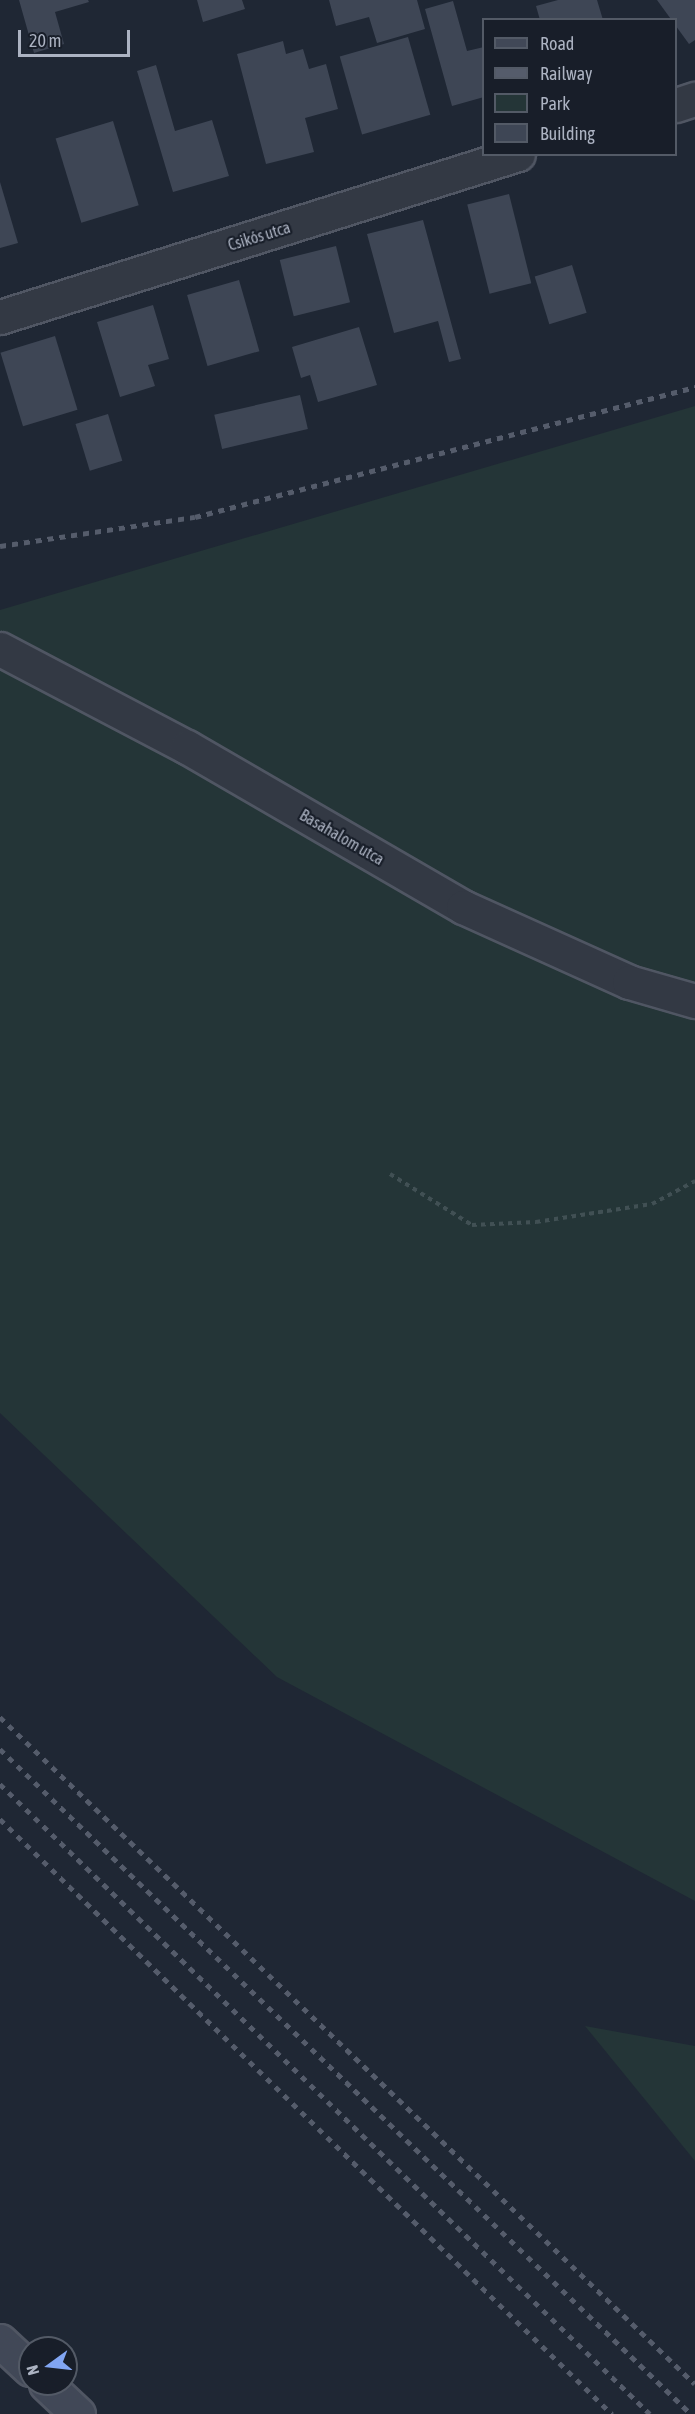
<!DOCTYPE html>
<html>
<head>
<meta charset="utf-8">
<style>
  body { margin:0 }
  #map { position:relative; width:695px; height:2414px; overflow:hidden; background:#1f2734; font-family:"Asap Condensed",sans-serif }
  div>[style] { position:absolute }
  .green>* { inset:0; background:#243537 }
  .building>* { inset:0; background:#3e4655; transform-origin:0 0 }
  .path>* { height:4px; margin-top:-2px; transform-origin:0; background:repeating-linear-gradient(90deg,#415054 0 4.5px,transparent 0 9px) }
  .roads { filter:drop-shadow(2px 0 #505663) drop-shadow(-2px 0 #505663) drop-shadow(0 2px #505663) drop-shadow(0 -2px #505663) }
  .street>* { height:33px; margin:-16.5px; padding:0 16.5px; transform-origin:16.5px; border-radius:16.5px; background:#333944 }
  .secondary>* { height:33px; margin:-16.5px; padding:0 16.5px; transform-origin:16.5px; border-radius:16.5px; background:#414857 }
  .rail>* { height:4.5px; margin-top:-2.25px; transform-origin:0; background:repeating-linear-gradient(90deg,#555c6b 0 6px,transparent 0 12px) }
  span { translate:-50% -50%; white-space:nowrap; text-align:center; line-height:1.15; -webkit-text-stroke:4.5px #181e29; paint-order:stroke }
  .street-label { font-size:16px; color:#acb3c2 }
  .legend { position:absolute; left:482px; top:18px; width:195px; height:138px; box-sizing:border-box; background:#181e29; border:2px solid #535a66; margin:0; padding:8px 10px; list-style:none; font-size:18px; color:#acb3c2 }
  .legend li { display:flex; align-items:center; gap:12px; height:30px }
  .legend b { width:30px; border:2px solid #535a66 }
  .north { position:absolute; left:18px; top:2336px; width:60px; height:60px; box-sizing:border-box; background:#181e29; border:2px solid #535a66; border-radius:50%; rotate:255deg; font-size:16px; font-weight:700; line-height:24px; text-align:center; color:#acb3c2 }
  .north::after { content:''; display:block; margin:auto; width:21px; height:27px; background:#81a5f2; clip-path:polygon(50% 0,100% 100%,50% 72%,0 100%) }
  .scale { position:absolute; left:18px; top:30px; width:112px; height:27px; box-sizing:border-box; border:3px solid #acb3c2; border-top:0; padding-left:8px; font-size:18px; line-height:21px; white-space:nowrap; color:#acb3c2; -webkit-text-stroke:4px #181e29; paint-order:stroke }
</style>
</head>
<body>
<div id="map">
  <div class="green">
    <i style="clip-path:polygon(695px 406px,695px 1901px,277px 1677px,0 1413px,0 610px)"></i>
    <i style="clip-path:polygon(585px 2026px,695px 2046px,695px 2161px)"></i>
  </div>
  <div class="building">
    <i style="clip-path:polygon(19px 0,88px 0,89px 2px,55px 12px,64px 44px,34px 53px)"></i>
    <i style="clip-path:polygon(197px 0,242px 0,245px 9px,203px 22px)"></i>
    <i style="clip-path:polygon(329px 0,417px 0,425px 29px,377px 43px,369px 17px,336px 26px)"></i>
    <i style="clip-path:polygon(558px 0,597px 0,603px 20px,540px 20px,536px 6px)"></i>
    <i style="clip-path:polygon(657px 0,695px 0,695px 40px,689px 44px)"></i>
    <i style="clip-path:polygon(453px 1px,467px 51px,484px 47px,484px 97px,452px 106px,425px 9px)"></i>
    <i style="left:408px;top:37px;width:81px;height:71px;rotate:74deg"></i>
    <i style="clip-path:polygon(283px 41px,286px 54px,303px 49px,309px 69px,326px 64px,338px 109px,305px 118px,314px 152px,266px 164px,237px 54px)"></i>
    <i style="clip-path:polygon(156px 65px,175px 131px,212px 120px,229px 176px,173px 192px,137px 71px)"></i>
    <i style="left:113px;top:121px;width:88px;height:60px;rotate:73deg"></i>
    <i style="clip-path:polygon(0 182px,18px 243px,0 248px)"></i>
    <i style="left:509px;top:194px;width:92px;height:43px;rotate:76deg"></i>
    <i style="clip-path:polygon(423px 220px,461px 359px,449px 362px,438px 321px,394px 333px,367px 234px)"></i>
    <i style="left:336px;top:246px;width:58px;height:58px;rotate:76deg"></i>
    <i style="left:572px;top:265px;width:50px;height:39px;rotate:73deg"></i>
    <i style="left:239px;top:280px;width:74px;height:54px;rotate:74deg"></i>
    <i style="clip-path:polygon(153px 305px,169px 359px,148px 365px,155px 386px,120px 397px,97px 322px)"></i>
    <i style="clip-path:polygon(359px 327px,377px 385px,318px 402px,310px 375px,301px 378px,292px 347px)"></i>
    <i style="left:55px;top:336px;width:77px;height:57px;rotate:73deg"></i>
    <i style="left:300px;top:395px;width:35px;height:88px;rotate:77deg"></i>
    <i style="left:108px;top:414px;width:49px;height:34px;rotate:73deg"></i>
  </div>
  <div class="path">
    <i style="left:390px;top:1174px;width:97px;rotate:31.9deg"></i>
    <i style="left:472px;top:1225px;width:64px;rotate:-2.7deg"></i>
    <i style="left:536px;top:1222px;width:117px;rotate:-8.8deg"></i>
    <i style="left:652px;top:1204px;width:49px;rotate:-28.1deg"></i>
  </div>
  <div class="roads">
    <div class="street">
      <i style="left:676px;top:105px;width:20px;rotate:-18deg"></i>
      <i style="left:0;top:317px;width:543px;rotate:-17.47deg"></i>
      <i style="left:0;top:649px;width:211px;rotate:27.7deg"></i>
      <i style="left:187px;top:747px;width:319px;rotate:30.1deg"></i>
      <i style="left:463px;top:907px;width:182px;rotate:24.3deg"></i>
      <i style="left:629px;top:982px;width:69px;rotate:16.1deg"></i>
    </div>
    <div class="secondary">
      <i style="left:0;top:2341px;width:41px;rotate:43deg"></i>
      <i style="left:46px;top:2384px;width:44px;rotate:43.2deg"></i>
    </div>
  </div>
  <div class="rail">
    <i style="left:0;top:546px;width:197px;rotate:-8.5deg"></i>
    <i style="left:195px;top:517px;width:517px;rotate:-14.57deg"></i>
    <i style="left:0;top:1717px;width:963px;rotate:43.82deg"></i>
    <i style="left:0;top:1749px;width:959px;rotate:43.9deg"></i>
    <i style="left:0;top:1784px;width:905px;rotate:44.1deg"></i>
    <i style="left:0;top:1819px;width:854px;rotate:44.19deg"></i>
  </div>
  <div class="street-label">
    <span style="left:259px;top:236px;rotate:-17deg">Csikós utca</span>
    <span style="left:342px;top:837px;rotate:30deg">Basahalom utca</span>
  </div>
  <ul class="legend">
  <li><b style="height:8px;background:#414857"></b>Road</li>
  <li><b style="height:8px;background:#555c6b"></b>Railway</li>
  <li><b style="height:16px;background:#243537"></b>Park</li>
  <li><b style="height:16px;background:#3e4655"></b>Building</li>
  </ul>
  <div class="north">N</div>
  <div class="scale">20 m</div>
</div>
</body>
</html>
